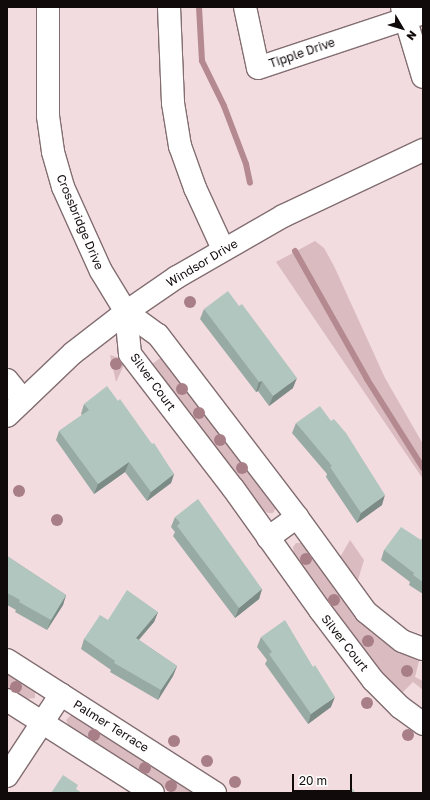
<!DOCTYPE html>
<html>
<head>
<meta charset="utf-8">
<style>
  body { margin:0 }
  #map { position:relative; width:430px; height:800px; overflow:hidden; background:#f3dce0; font-family:"Golos Text",sans-serif }
  div>[style] { position:absolute }
  .green>* { inset:0; background:#dabbc0 }
  .stream>* { height:6px; margin:-3px; padding:0 3px; transform-origin:3px; border-radius:3px; background:#b48990 }
  .roads { filter:drop-shadow(1px 0 #826e71) drop-shadow(-1px 0 #826e71) drop-shadow(0 1px #826e71) drop-shadow(0 -1px #826e71) }
  .minor>* { height:22px; margin:-11px; padding:0 11px; transform-origin:11px; border-radius:11px; background:#fff }
  .trees>* { width:12px; height:12px; margin:-6px; border-radius:50%; background:#a87e87 }
  .wall>* { inset:0; background:#98aaa4 }
  .shaded-wall>* { inset:0; background:#7c8b86 }
  .building>* { inset:0; background:#b1c6bf }
  span { translate:-50% -50%; white-space:nowrap; text-align:center; line-height:1.15; -webkit-text-stroke:3.5px #fff; paint-order:stroke }
  .street-label { font-size:12px; color:#110a0b }
  .frame { position:absolute; inset:0; border:8px solid #110a0b; pointer-events:none }
  .north { position:absolute; left:382px; top:8px; width:40px; height:40px; -webkit-text-stroke:3px #fff; paint-order:stroke; rotate:128deg; font-size:11px; font-weight:700; line-height:16px; text-align:center; color:#110a0b }
  .north::after { content:''; display:block; margin:auto; width:14px; height:18px; background:#110a0b; clip-path:polygon(50% 0,100% 100%,50% 72%,0 100%) }
  .scale { position:absolute; left:292px; top:774px; width:60px; height:18px; box-sizing:border-box; border:2px solid #110a0b; border-top:0; padding-left:5px; font-size:12px; line-height:14px; white-space:nowrap; color:#110a0b; -webkit-text-stroke:3px #fff; paint-order:stroke }
</style>
</head>
<body>
<div id="map">
  <div class="green">
    <i style="clip-path:polygon(315px 241px,324px 248px,334px 266px,385px 378px,423px 444px,423px 479px,276px 262px)"></i>
    <i style="clip-path:polygon(110px 355px,120px 358px,125px 363px,116px 382px)"></i>
    <i style="clip-path:polygon(163px 356px,276px 508px,273px 513px,268px 513px,263px 510px,152px 364px)"></i>
    <i style="clip-path:polygon(350px 540px,364px 560px,358px 580px,339px 559px)"></i>
    <i style="clip-path:polygon(296px 543px,303px 543px,353px 612px,371px 632px,395px 650px,419px 661px,415px 677px,423px 681px,423px 690px,413px 682px,402px 693px,380px 672px,294px 553px,293px 547px)"></i>
    <i style="clip-path:polygon(7px 671px,35px 690px,35px 698px,25px 699px,7px 688px)"></i>
    <i style="clip-path:polygon(72px 714px,200px 793px,172px 793px,69px 727px,66px 720px)"></i>
  </div>
  <div class="stream">
    <i style="left:199px;top:7px;width:54px;rotate:86.8deg"></i>
    <i style="left:202px;top:61px;width:50px;rotate:63.9deg"></i>
    <i style="left:224px;top:106px;width:62px;rotate:69.2deg"></i>
    <i style="left:246px;top:164px;width:19px;rotate:78deg"></i>
    <i style="left:295px;top:251px;width:147px;rotate:60.6deg"></i>
    <i style="left:367px;top:379px;width:105px;rotate:57.8deg"></i>
  </div>
  <div class="roads">
    <div class="minor">
      <i style="left:48px;top:7px;width:109px;rotate:90deg"></i>
      <i style="left:48px;top:116px;width:36px;rotate:82deg"></i>
      <i style="left:53px;top:152px;width:36px;rotate:74deg"></i>
      <i style="left:63px;top:187px;width:92px;rotate:65.7deg"></i>
      <i style="left:101px;top:271px;width:48px;rotate:58.6deg"></i>
      <i style="left:126px;top:312px;width:39px;rotate:36deg"></i>
      <i style="left:158px;top:335px;width:229px;rotate:52.6deg"></i>
      <i style="left:297px;top:517px;width:117px;rotate:54deg"></i>
      <i style="left:366px;top:612px;width:46px;rotate:38.9deg"></i>
      <i style="left:402px;top:641px;width:22px;rotate:21deg"></i>
      <i style="left:169px;top:7px;width:96px;rotate:87.6deg"></i>
      <i style="left:173px;top:103px;width:44px;rotate:80.8deg"></i>
      <i style="left:180px;top:146px;width:45px;rotate:70.3deg"></i>
      <i style="left:195px;top:188px;width:67px;rotate:65.3deg"></i>
      <i style="left:245px;top:7px;width:62px;rotate:78deg"></i>
      <i style="left:258px;top:68px;width:174px;rotate:-18.4deg"></i>
      <i style="left:402px;top:7px;width:73px;rotate:73.3deg"></i>
      <i style="left:126px;top:312px;width:42px;rotate:84.6deg"></i>
      <i style="left:130px;top:354px;width:169px;rotate:52.5deg"></i>
      <i style="left:233px;top:488px;width:150px;rotate:54.5deg"></i>
      <i style="left:320px;top:610px;width:88px;rotate:52.9deg"></i>
      <i style="left:373px;top:680px;width:38px;rotate:45deg"></i>
      <i style="left:400px;top:707px;width:29px;rotate:36deg"></i>
      <i style="left:7px;top:380px;width:26px;rotate:51deg"></i>
      <i style="left:7px;top:416px;width:91px;rotate:-43.7deg"></i>
      <i style="left:73px;top:353px;width:67px;rotate:-37.7deg"></i>
      <i style="left:126px;top:312px;width:62px;rotate:-34.5deg"></i>
      <i style="left:177px;top:277px;width:122px;rotate:-29.9deg"></i>
      <i style="left:283px;top:216px;width:155px;rotate:-25.2deg"></i>
      <i style="left:268px;top:538px;width:36px;rotate:-36deg"></i>
      <i style="left:7px;top:660px;width:247px;rotate:32.6deg"></i>
      <i style="left:7px;top:700px;width:173px;rotate:32.5deg"></i>
      <i style="left:7px;top:776px;width:98px;rotate:-56.6deg"></i>
    </div>
  </div>
  <div class="trees">
    <i style="left:190px;top:302px"></i>
    <i style="left:116px;top:364px"></i>
    <i style="left:182px;top:389px"></i>
    <i style="left:199px;top:413px"></i>
    <i style="left:220px;top:440px"></i>
    <i style="left:242px;top:468px"></i>
    <i style="left:19px;top:491px"></i>
    <i style="left:57px;top:520px"></i>
    <i style="left:306px;top:559px"></i>
    <i style="left:334px;top:600px"></i>
    <i style="left:368px;top:641px"></i>
    <i style="left:407px;top:671px"></i>
    <i style="left:16px;top:687px"></i>
    <i style="left:367px;top:703px"></i>
    <i style="left:94px;top:735px"></i>
    <i style="left:408px;top:735px"></i>
    <i style="left:174px;top:741px"></i>
    <i style="left:207px;top:761px"></i>
    <i style="left:145px;top:768px"></i>
    <i style="left:235px;top:782px"></i>
    <i style="left:171px;top:786px"></i>
  </div>
  <div class="wall">
    <i style="clip-path:polygon(204px 309px,293px 388px,269px 406px,258px 391px,256px 392px,200px 319px)"></i>
    <i style="clip-path:polygon(84px 404px,152px 444px,174px 474px,171px 483px,147px 501px,125px 472px,94px 494px,56px 440px,59px 431px,82px 415px,81px 414px)"></i>
    <i style="clip-path:polygon(296px 423px,382px 505px,357px 523px,326px 477px,327px 474px,292px 433px)"></i>
    <i style="clip-path:polygon(175px 517px,262px 589px,259px 599px,235px 618px,173px 536px,175px 532px,171px 527px)"></i>
    <i style="clip-path:polygon(423px 537px,423px 594px,409px 585px,410px 582px,381px 560px,384px 550px,421px 540px)"></i>
    <i style="clip-path:polygon(7px 556px,66px 595px,63px 605px,47px 630px,15px 612px,16px 610px,7px 605px)"></i>
    <i style="clip-path:polygon(158px 612px,154px 622px,139px 640px,177px 666px,173px 676px,158px 700px,110px 672px,111px 670px,81px 649px,84px 639px,108px 620px)"></i>
    <i style="clip-path:polygon(261px 637px,331px 707px,308px 724px,265px 664px,267px 660px,257px 647px)"></i>
  </div>
  <div class="shaded-wall">
    <i style="clip-path:polygon(297px 378px,293px 388px,269px 406px,273px 396px)"></i>
    <i style="clip-path:polygon(262px 381px,258px 391px,256px 392px,259px 382px)"></i>
    <i style="clip-path:polygon(129px 462px,125px 472px,94px 494px,98px 484px)"></i>
    <i style="clip-path:polygon(174px 474px,171px 483px,147px 501px,151px 492px)"></i>
    <i style="clip-path:polygon(385px 495px,382px 505px,357px 523px,361px 513px)"></i>
    <i style="clip-path:polygon(262px 589px,259px 599px,235px 618px,239px 608px)"></i>
    <i style="clip-path:polygon(66px 595px,63px 605px,47px 630px,51px 620px)"></i>
    <i style="clip-path:polygon(158px 612px,154px 622px,132px 647px,136px 638px)"></i>
    <i style="clip-path:polygon(177px 666px,173px 676px,158px 700px,161px 690px)"></i>
    <i style="clip-path:polygon(335px 697px,331px 707px,308px 724px,311px 714px)"></i>
  </div>
  <div class="building">
    <i style="clip-path:polygon(228px 291px,239px 306px,242px 304px,297px 378px,273px 396px,262px 381px,259px 382px,204px 309px)"></i>
    <i style="clip-path:polygon(107px 386px,118px 401px,120px 399px,152px 444px,154px 443px,174px 474px,151px 492px,129px 462px,98px 484px,59px 431px,89px 410px,84px 404px)"></i>
    <i style="clip-path:polygon(320px 406px,331px 421px,334px 419px,346px 433px,385px 495px,361px 513px,330px 467px,332px 466px,296px 423px)"></i>
    <i style="clip-path:polygon(198px 499px,262px 589px,239px 608px,177px 526px,180px 523px,175px 517px)"></i>
    <i style="clip-path:polygon(401px 527px,421px 540px,423px 537px,423px 582px,413px 575px,414px 573px,384px 550px)"></i>
    <i style="clip-path:polygon(7px 556px,66px 595px,51px 620px,19px 602px,20px 600px,7px 593px)"></i>
    <i style="clip-path:polygon(127px 590px,158px 612px,136px 638px,177px 666px,161px 690px,114px 663px,115px 661px,84px 639px,100px 615px,108px 620px)"></i>
    <i style="clip-path:polygon(285px 620px,313px 667px,315px 665px,335px 697px,311px 714px,269px 654px,272px 652px,261px 637px)"></i>
    <i style="clip-path:polygon(63px 775px,78px 785px,76px 789px,82px 793px,51px 793px)"></i>
    <i style="clip-path:polygon(353px 789px,355px 793px,345px 793px)"></i>
  </div>
  <div class="street-label">
    <span style="left:302px;top:53px;rotate:-19deg">Tipple Drive</span>
    <span style="left:80px;top:222px;rotate:67deg">Crossbridge Drive</span>
    <span style="left:202px;top:263px;rotate:-31deg">Windsor Drive</span>
    <span style="left:153px;top:382px;rotate:54deg">Silver Court</span>
    <span style="left:345px;top:643px;rotate:52deg">Silver Court</span>
    <span style="left:111px;top:726px;rotate:32deg">Palmer Terrace</span>
  </div>
  <div class="frame"></div>
  <div class="north">N</div>
  <div class="scale">20 m</div>
</div>
</body>
</html>
